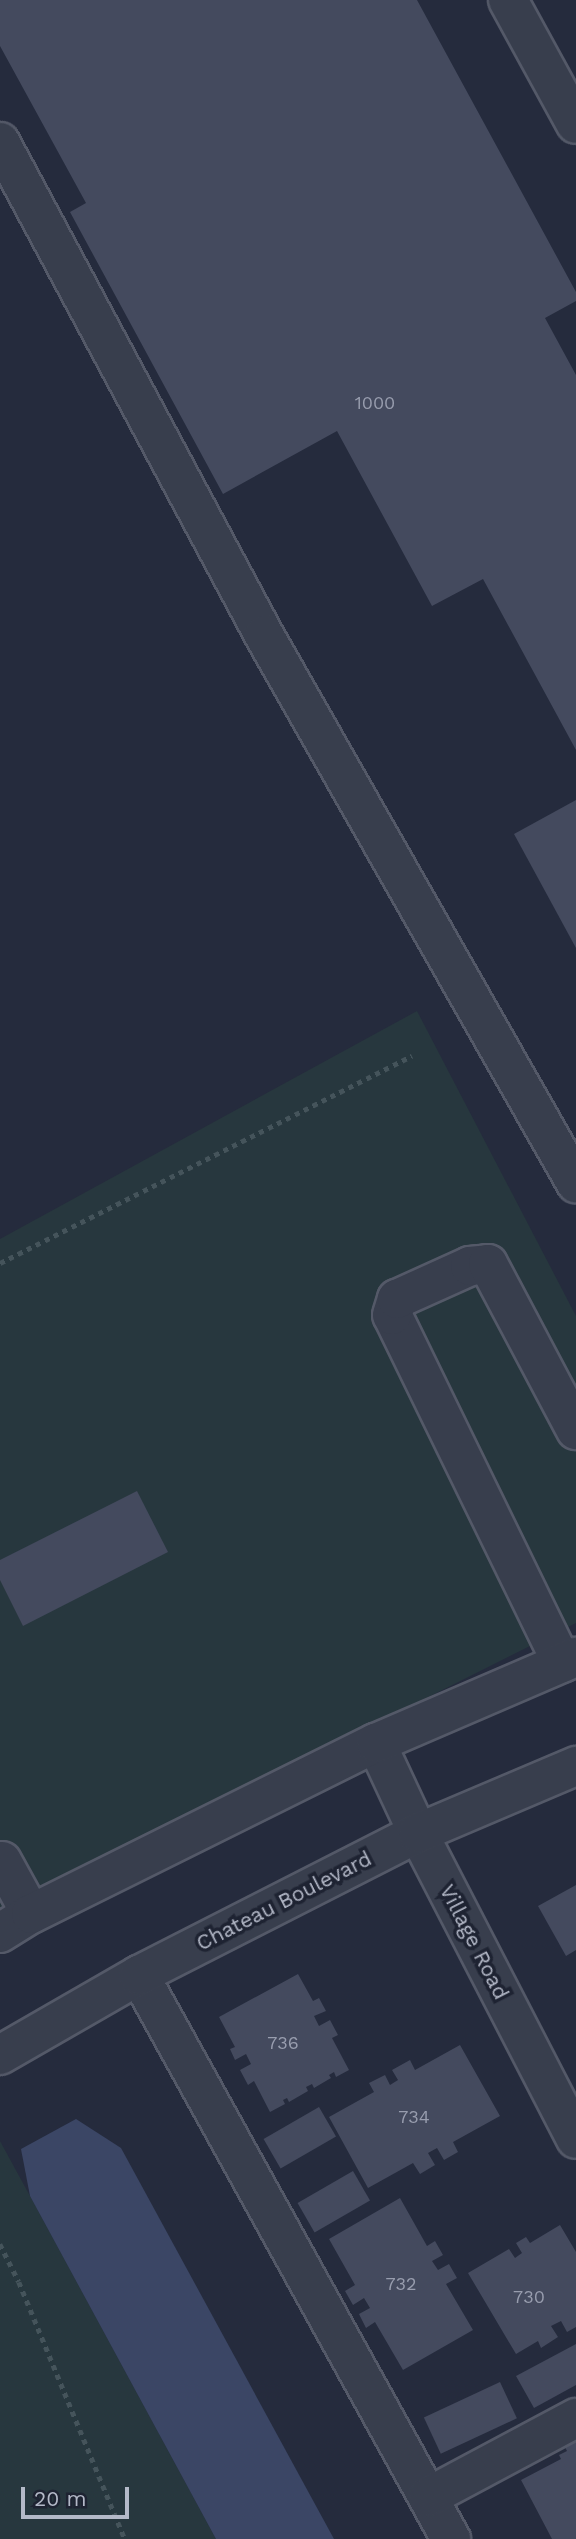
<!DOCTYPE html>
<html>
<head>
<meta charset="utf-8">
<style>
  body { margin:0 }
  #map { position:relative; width:576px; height:2539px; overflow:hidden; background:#252b3d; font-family:"Work Sans",sans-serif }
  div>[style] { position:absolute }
  .green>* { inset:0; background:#27373e }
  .water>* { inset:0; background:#3b4665 }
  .building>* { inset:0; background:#444a5e; transform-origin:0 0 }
  .path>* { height:4.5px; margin-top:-2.25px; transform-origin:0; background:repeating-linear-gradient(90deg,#45545b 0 5px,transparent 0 10px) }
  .roads { filter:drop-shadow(2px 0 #545968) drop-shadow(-2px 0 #545968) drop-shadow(0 2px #545968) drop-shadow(0 -2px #545968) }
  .minor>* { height:38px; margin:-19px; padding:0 19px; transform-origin:19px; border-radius:19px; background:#383e4d }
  span { translate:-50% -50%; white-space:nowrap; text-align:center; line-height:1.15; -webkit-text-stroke:7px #1e2332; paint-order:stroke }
  .number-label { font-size:18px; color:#989dae }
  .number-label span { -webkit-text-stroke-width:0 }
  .street-label { font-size:21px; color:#b4b9c8 }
  .scale { position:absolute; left:21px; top:2487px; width:108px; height:32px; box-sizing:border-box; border:4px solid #b4b9c8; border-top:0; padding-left:9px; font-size:21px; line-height:24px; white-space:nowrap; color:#b4b9c8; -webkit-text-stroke:5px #1e2332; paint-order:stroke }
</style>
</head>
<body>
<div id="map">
  <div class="green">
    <i style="clip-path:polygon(417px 1011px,576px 1316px,576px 1623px,0 1912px,0 1239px)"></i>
    <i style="clip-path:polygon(0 2141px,30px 2196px,216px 2539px,0 2539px)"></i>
  </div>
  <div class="water">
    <i style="clip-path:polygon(76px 2119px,121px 2148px,334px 2539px,216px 2539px,30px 2196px,21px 2149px)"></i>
  </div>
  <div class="building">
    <i style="clip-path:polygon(0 0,417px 0,576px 292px,576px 301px,545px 318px,576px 375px,576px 750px,483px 579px,432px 606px,337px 431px,223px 494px,70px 212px,86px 203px,0 46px)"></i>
    <i style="clip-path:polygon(576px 800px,576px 948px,514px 834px)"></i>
    <i style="clip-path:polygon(137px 1491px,168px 1552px,23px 1626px,0 1580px,0 1560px)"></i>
    <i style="clip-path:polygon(576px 1885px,576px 1950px,566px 1956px,538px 1906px)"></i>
    <i style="clip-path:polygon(298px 1974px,313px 2001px,319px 1998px,326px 2011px,314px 2016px,319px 2026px,330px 2020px,338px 2035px,332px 2038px,349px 2070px,336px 2077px,334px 2072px,329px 2075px,331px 2078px,314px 2088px,312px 2084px,306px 2087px,308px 2091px,289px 2102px,287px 2098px,283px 2100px,285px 2104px,270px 2112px,254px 2081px,248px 2085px,240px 2070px,251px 2064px,246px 2054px,235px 2060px,230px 2049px,235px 2047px,219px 2017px)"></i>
    <i style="clip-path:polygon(460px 2045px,500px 2116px,453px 2142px,458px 2152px,444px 2160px,437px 2148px,428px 2153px,435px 2165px,420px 2174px,413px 2163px,368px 2188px,329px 2117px,374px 2092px,369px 2083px,385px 2075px,390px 2085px,398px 2080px,392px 2070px,410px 2060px,415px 2070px)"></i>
    <i style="left:319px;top:2107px;width:34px;height:64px;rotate:60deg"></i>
    <i style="left:353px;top:2171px;width:34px;height:64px;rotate:60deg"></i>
    <i style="clip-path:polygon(400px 2198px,427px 2246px,435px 2241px,443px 2255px,432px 2261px,438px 2270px,449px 2264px,457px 2278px,446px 2284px,473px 2330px,403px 2370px,375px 2322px,366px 2328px,359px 2314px,370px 2308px,364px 2298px,353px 2305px,345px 2291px,355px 2285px,329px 2239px)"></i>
    <i style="clip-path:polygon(560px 2225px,576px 2252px,576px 2327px,567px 2332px,561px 2321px,551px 2326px,558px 2337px,541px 2348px,538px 2341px,516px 2354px,468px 2273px,509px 2249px,515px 2258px,522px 2253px,516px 2243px,526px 2237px,530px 2243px)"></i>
    <i style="clip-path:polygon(576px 2344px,576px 2385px,534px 2408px,516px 2376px)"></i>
    <i style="left:500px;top:2382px;width:40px;height:84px;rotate:65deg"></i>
    <i style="clip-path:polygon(576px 2439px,576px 2539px,552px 2539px,521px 2480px,561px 2459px,559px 2455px,567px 2451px,564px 2445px)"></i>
  </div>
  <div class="path">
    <i style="left:0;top:1263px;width:461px;rotate:-26.7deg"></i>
    <i style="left:0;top:2244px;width:42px;rotate:63.4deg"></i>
    <i style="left:19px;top:2282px;width:278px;rotate:67.6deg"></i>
  </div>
  <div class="roads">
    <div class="minor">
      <i style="left:508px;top:0;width:141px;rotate:61.3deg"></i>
      <i style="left:0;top:142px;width:559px;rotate:61.83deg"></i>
      <i style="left:264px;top:635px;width:631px;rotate:60.35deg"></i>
      <i style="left:562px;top:1663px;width:387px;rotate:-116deg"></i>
      <i style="left:392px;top:1315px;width:17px;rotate:-73deg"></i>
      <i style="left:397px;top:1299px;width:80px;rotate:-24.3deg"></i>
      <i style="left:470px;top:1266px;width:18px;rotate:-6deg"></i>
      <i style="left:488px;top:1264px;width:188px;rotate:62.1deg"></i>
      <i style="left:376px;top:1743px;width:99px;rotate:65deg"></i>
      <i style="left:418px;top:1833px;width:344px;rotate:62.7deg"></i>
      <i style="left:2px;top:1861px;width:60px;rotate:61.3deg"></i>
      <i style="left:0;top:1933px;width:36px;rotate:-32deg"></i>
      <i style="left:31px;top:1914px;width:385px;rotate:-26.4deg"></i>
      <i style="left:376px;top:1743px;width:218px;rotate:-23.3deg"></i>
      <i style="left:139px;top:1975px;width:645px;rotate:61.05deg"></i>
      <i style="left:0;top:2055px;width:160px;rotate:-29.9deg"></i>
      <i style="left:139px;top:1975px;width:313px;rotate:-27deg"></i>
      <i style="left:418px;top:1833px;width:172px;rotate:-23deg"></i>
      <i style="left:428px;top:2497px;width:168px;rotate:-28.1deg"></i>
    </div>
  </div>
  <div class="number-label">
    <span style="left:375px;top:403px">1000</span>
    <span style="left:283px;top:2043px">736</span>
    <span style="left:414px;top:2117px">734</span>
    <span style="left:401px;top:2284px">732</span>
    <span style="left:529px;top:2297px">730</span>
  </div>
  <div class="street-label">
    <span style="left:284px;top:1901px;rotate:-27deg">Chateau Boulevard</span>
    <span style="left:474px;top:1942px;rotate:63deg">Village Road</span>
  </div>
  <div class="scale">20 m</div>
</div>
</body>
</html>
